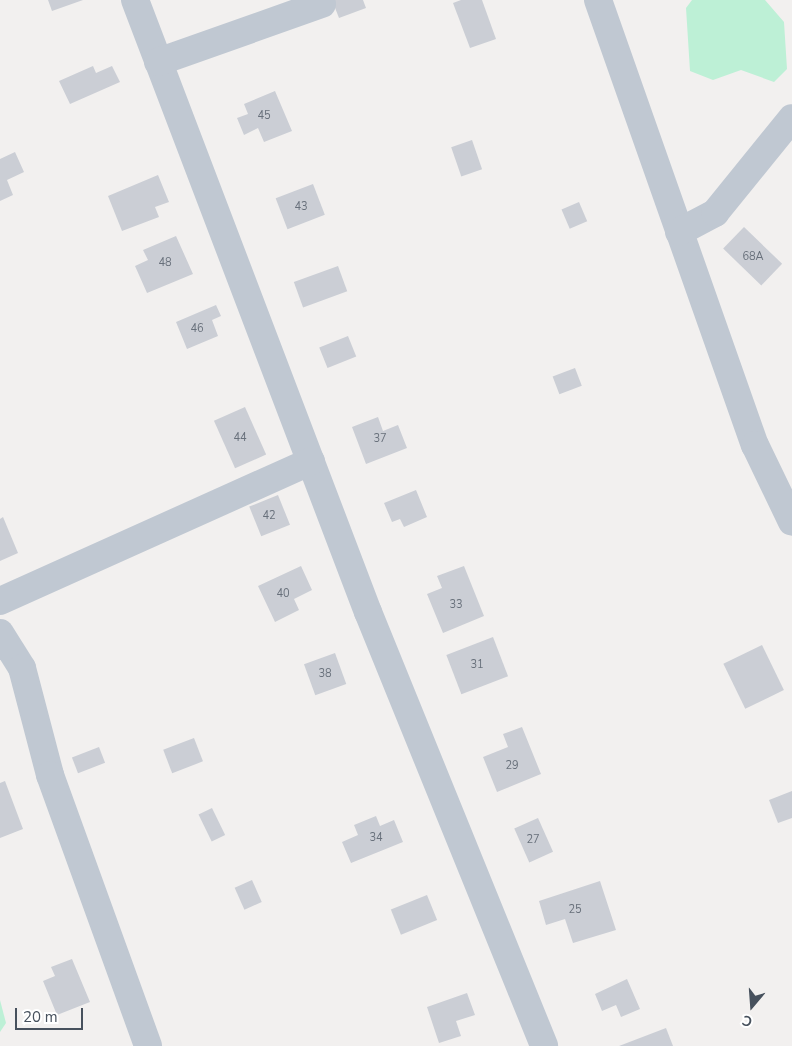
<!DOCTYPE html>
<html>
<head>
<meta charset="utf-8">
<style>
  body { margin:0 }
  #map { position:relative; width:792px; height:1046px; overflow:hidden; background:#f2f0ef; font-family:"Nunito Sans",sans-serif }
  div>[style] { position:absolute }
  .green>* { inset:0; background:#bdf0d6 }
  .building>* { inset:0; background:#cbced5; transform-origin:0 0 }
  .minor>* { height:28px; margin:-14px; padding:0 14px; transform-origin:14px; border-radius:14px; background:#c0c8d2 }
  span { translate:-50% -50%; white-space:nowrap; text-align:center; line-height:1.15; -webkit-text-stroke:5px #fff; paint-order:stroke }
  .number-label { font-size:11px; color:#68707b }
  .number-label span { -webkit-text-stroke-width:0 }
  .north { position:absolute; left:727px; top:981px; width:50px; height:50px; -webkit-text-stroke:4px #fff; paint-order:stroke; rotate:198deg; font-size:14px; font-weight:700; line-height:20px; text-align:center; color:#47515d }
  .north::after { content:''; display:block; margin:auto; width:18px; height:22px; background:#47515d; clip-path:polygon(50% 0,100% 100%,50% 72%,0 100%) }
  .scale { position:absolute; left:15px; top:1008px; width:68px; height:22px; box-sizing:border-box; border:2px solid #47515d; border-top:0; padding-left:6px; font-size:15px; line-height:18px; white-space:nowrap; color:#47515d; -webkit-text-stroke:4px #fff; paint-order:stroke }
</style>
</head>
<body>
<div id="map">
  <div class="green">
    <i style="clip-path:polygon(692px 0,765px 0,784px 22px,787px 69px,774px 82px,741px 70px,713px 80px,690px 71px,686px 8px)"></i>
    <i style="clip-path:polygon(0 1000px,6px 1023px,0 1032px)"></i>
  </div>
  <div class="building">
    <i style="clip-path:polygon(48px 0,83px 0,52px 11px)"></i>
    <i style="clip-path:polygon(332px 0,363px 0,366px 8px,339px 18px)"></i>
    <i style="clip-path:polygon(461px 0,482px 0,496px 39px,470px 48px,453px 3px)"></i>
    <i style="clip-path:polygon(93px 66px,96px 73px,112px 66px,120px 82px,70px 104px,59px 81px)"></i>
    <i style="clip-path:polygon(275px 91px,292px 131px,264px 142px,258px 128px,244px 135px,237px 118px,248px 114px,244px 104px)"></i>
    <i style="left:472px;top:140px;width:31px;height:22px;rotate:71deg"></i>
    <i style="clip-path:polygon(15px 152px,24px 172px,7px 180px,13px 195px,0 201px,0 159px)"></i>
    <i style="clip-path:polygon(158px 175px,169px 202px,155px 207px,159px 217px,122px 231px,108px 196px)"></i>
    <i style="left:313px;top:184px;width:33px;height:40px;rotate:69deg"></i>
    <i style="left:579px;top:202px;width:21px;height:19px;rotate:67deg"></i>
    <i style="left:744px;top:227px;width:53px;height:30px;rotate:44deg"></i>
    <i style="clip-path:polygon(176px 236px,193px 274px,147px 293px,135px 266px,148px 260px,143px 250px)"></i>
    <i style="left:338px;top:266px;width:27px;height:47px;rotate:70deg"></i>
    <i style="clip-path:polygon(216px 305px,221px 316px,212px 320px,218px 336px,187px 349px,176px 322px)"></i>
    <i style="left:348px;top:336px;width:22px;height:31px;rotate:68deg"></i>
    <i style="left:575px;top:368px;width:19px;height:24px;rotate:69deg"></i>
    <i style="left:245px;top:407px;width:52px;height:34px;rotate:66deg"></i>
    <i style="clip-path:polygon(378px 417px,383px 431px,398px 425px,407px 448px,366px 464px,352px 427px)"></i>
    <i style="clip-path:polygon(416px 490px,427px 517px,404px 527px,400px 519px,392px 522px,384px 503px)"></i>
    <i style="left:278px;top:495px;width:32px;height:31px;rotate:68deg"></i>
    <i style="clip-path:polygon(3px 517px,18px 553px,0 561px,0 519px)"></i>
    <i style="clip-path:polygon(301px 566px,312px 590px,294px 599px,299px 610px,275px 622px,258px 586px)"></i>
    <i style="clip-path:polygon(464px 566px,484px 616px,443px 633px,427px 594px,442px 588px,437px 576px)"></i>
    <i style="left:493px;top:637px;width:42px;height:50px;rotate:69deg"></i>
    <i style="left:762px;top:645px;width:50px;height:43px;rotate:64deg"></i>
    <i style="left:335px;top:653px;width:33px;height:33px;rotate:70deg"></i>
    <i style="clip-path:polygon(522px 727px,541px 774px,497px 792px,483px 757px,508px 747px,503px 734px)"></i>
    <i style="left:194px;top:738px;width:25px;height:33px;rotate:69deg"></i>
    <i style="left:99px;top:747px;width:17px;height:29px;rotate:69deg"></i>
    <i style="clip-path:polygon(5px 781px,23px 829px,0 838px,0 783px)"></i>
    <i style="clip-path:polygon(792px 791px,792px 818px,778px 823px,769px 800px)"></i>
    <i style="left:212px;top:808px;width:30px;height:15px;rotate:64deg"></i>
    <i style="clip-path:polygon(376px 816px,380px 826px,394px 820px,403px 842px,351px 863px,342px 842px,358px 835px,354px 825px)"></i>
    <i style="left:538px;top:818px;width:37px;height:26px;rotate:66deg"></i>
    <i style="left:252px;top:880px;width:24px;height:19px;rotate:66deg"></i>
    <i style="clip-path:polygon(600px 881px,616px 930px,573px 943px,565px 919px,546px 925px,539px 901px)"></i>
    <i style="left:427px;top:895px;width:27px;height:39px;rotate:68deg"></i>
    <i style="clip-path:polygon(72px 959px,90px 1002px,57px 1015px,43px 981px,55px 976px,51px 967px)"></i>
    <i style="clip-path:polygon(627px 979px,640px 1009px,621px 1017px,616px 1005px,602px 1011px,595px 994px)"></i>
    <i style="clip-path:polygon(467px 993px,475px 1015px,456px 1021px,461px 1036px,439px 1043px,427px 1007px)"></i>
    <i style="clip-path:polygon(666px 1028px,673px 1046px,619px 1046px)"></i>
  </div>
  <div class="minor">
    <i style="left:135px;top:0;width:655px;rotate:69.16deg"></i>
    <i style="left:368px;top:612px;width:468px;rotate:67.9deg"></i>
    <i style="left:598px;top:0;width:472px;rotate:70.6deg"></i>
    <i style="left:755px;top:445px;width:85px;rotate:64.3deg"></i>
    <i style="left:158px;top:62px;width:174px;rotate:-19.5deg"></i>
    <i style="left:679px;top:232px;width:41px;rotate:-27.8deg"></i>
    <i style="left:715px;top:213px;width:122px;rotate:-51deg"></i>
    <i style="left:0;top:601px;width:341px;rotate:-24.2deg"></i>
    <i style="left:0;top:633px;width:41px;rotate:57.8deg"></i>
    <i style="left:22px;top:668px;width:111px;rotate:75.3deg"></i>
    <i style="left:50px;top:775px;width:288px;rotate:70.1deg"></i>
  </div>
  <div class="number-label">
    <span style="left:264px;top:116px">45</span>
    <span style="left:301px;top:207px">43</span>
    <span style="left:753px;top:257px">68А</span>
    <span style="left:165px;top:263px">48</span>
    <span style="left:197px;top:329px">46</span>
    <span style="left:240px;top:438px">44</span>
    <span style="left:380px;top:439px">37</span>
    <span style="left:269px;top:516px">42</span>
    <span style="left:283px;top:594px">40</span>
    <span style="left:456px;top:605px">33</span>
    <span style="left:477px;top:665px">31</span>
    <span style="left:325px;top:674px">38</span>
    <span style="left:512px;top:766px">29</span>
    <span style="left:376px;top:838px">34</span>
    <span style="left:533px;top:840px">27</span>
    <span style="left:575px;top:910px">25</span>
  </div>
  <div class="north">С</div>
  <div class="scale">20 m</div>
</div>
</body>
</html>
